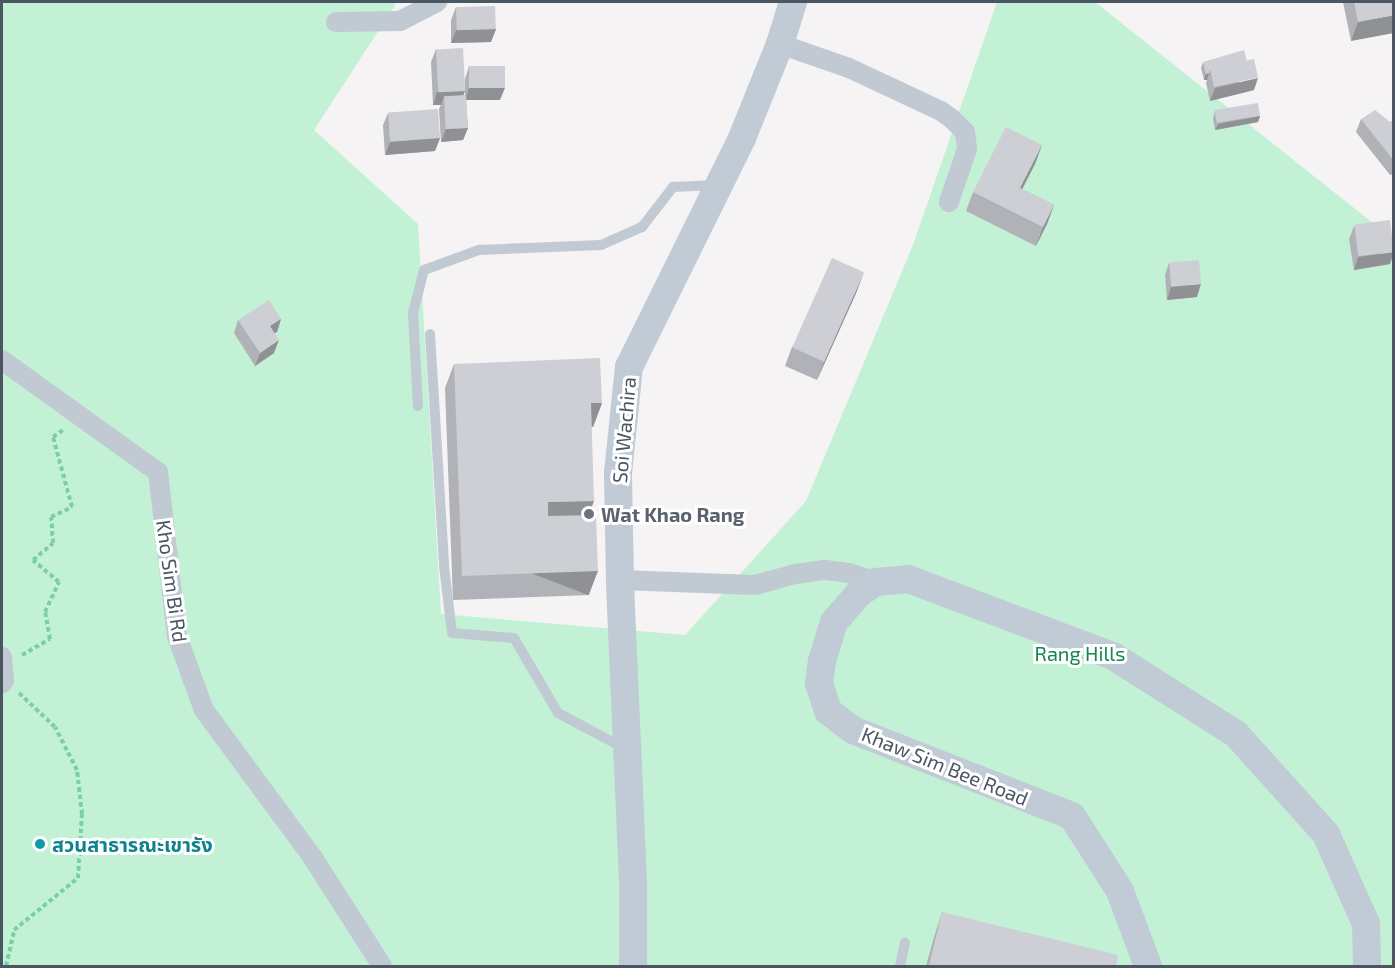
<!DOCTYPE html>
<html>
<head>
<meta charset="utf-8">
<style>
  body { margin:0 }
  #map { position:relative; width:1395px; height:968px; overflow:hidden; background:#f5f3f3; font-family:"Exo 2","Noto Sans Thai",sans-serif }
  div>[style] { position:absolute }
  .green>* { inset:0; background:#c3f1d5 }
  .path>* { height:4px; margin-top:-2px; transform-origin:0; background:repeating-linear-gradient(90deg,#7ad0a6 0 4.5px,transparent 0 7.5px) }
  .lane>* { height:10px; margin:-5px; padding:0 5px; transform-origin:5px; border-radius:5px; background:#c1cad2 }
  .street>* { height:20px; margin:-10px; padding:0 10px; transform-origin:10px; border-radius:10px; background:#c1cad2 }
  .secondary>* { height:28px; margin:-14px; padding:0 14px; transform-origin:14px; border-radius:14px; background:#c1cbd6 }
  .wall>* { inset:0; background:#b0b2b7 }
  .shaded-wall>* { inset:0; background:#909195; transform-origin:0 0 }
  .building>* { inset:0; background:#cdcfd5; transform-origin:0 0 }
  .dots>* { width:16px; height:16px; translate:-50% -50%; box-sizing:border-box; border:3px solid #fff; border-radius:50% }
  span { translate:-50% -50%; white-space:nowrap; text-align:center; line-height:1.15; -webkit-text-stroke:6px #fff; paint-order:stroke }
  .street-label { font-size:20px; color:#4a5661 }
  .worship-label { font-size:20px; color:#5b616d; font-weight:700 }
  .left { translate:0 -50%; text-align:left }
  .park-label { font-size:20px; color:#17864f }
  .culture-label { font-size:20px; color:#0d838f; font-weight:700 }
  .frame { position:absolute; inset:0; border:3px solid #4a5661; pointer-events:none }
</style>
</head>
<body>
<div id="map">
  <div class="green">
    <i style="clip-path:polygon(2px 2px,397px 2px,314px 130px,418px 224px,441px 614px,685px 635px,806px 501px,913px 245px,997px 2px,1095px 2px,1393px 239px,1393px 966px,2px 966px)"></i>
  </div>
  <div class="path">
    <i style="left:22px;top:655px;width:32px;rotate:-30deg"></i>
    <i style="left:50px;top:639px;width:27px;rotate:-100deg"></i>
    <i style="left:45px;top:612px;width:33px;rotate:-65deg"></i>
    <i style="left:59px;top:582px;width:34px;rotate:-140deg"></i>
    <i style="left:33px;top:560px;width:26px;rotate:-40deg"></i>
    <i style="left:53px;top:543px;width:26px;rotate:-94deg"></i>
    <i style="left:51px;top:517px;width:23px;rotate:-25deg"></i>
    <i style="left:72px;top:507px;width:73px;rotate:-105.2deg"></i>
    <i style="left:53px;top:437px;width:12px;rotate:-35deg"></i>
    <i style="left:6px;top:966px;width:37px;rotate:-77deg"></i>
    <i style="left:14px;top:930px;width:82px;rotate:-39.1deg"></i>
    <i style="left:78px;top:878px;width:64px;rotate:-86.4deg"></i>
    <i style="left:82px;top:814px;width:44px;rotate:-96.5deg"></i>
    <i style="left:77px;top:770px;width:48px;rotate:-117.1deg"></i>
    <i style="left:55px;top:727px;width:50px;rotate:-136.6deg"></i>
  </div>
  <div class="lane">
    <i style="left:430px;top:334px;width:232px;rotate:86.5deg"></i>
    <i style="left:444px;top:566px;width:67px;rotate:83.2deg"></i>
    <i style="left:452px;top:633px;width:62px;rotate:4.6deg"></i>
    <i style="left:514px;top:638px;width:87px;rotate:59.6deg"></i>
    <i style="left:558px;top:713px;width:75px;rotate:27.9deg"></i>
    <i style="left:418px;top:406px;width:93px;rotate:-93.1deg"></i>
    <i style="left:413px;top:313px;width:44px;rotate:-75.7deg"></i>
    <i style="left:424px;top:270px;width:59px;rotate:-20deg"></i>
    <i style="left:479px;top:250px;width:122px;rotate:-2.3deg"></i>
    <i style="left:601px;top:245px;width:45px;rotate:-23.7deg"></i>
    <i style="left:642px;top:227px;width:51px;rotate:-52.2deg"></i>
    <i style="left:673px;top:187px;width:43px;rotate:-2.7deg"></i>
    <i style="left:900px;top:966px;width:24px;rotate:-78deg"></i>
  </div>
  <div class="street">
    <i style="left:336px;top:22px;width:64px;rotate:-0.9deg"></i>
    <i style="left:400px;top:21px;width:42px;rotate:-27.2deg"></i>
    <i style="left:780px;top:44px;width:73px;rotate:19.2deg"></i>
    <i style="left:849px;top:68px;width:102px;rotate:25.1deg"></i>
    <i style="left:941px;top:111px;width:14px;rotate:36deg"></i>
    <i style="left:952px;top:119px;width:18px;rotate:45deg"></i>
    <i style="left:965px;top:132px;width:17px;rotate:83deg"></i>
    <i style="left:967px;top:149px;width:56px;rotate:108.8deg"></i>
    <i style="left:2px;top:360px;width:192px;rotate:35.7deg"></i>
    <i style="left:158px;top:472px;width:165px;rotate:83.4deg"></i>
    <i style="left:177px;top:636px;width:79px;rotate:70deg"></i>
    <i style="left:204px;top:710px;width:184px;rotate:53.6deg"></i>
    <i style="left:313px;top:858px;width:128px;rotate:57.4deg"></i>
    <i style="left:620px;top:580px;width:135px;rotate:2.1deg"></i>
    <i style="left:755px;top:585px;width:41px;rotate:-15.4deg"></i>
    <i style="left:795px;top:574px;width:30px;rotate:-8deg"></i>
    <i style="left:825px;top:570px;width:24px;rotate:7deg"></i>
    <i style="left:849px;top:573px;width:28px;rotate:18deg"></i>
    <i style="left:2px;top:657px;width:23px;rotate:85deg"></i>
    <i style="left:4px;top:680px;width:4px;rotate:117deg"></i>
  </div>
  <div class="secondary">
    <i style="left:633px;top:966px;width:84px;rotate:-90deg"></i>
    <i style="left:633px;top:882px;width:302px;rotate:-92.5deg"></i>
    <i style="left:620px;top:580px;width:107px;rotate:-91.1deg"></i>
    <i style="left:618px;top:473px;width:107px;rotate:-84.1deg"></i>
    <i style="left:629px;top:367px;width:255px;rotate:-63.7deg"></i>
    <i style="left:742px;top:138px;width:101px;rotate:-68deg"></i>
    <i style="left:780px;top:44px;width:44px;rotate:-72.8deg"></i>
    <i style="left:1148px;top:966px;width:80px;rotate:-110.5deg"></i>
    <i style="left:1120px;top:891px;width:89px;rotate:-122.6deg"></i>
    <i style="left:1072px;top:816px;width:235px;rotate:-158.6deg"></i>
    <i style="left:853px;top:730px;width:31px;rotate:-143deg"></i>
    <i style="left:828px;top:711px;width:28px;rotate:-108deg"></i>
    <i style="left:819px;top:684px;width:23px;rotate:-83deg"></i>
    <i style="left:822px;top:661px;width:41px;rotate:-72.9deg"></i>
    <i style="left:834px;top:622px;width:37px;rotate:-49deg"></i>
    <i style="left:858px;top:594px;width:22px;rotate:-34deg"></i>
    <i style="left:876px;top:582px;width:32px;rotate:-5deg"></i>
    <i style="left:908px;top:579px;width:219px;rotate:20.6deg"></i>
    <i style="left:1113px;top:656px;width:146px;rotate:32.4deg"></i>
    <i style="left:1236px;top:734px;width:135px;rotate:48deg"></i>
    <i style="left:1326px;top:834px;width:98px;rotate:66deg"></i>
    <i style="left:1366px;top:924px;width:42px;rotate:88.6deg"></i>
  </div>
  <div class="wall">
    <i style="clip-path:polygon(1343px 2px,1394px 2px,1351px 41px)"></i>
    <i style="clip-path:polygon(456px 7px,496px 29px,491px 42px,451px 43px,451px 20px)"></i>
    <i style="clip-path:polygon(436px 49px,465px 91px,463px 95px,465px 95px,465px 79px,469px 66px,500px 100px,466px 100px,468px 128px,463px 140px,441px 142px,439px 109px,441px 105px,433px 105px,431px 62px)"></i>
    <i style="clip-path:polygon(1203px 62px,1254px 90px,1210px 101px,1206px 83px,1207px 80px,1204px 80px,1201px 68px)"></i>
    <i style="clip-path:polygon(1215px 111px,1260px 116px,1258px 122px,1215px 130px,1213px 118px)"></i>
    <i style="clip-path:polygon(388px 113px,440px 138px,435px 151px,385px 155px,383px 125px)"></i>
    <i style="clip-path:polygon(1361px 119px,1390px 122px,1394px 120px,1394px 174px,1390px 175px,1356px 132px)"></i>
    <i style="clip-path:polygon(1042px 145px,1035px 164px,1022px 189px,1054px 205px,1047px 224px,1036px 246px,966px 211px,973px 192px)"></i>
    <i style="clip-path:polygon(1354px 226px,1390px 264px,1354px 270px,1349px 239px)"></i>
    <i style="clip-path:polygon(1169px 263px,1197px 297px,1167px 300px,1165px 275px)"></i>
    <i style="clip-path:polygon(857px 291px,817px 380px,785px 366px,792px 347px)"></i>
    <i style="clip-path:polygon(281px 319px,277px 332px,274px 333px,274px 353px,255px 366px,234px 333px,238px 320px)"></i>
    <i style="clip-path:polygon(454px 364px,602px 403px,593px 427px,591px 427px,589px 515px,589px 595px,453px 600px,445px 388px)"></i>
    <i style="clip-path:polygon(942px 912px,1116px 966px,926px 966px,934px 937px)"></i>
  </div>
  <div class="shaded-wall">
    <i style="clip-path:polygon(1394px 15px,1394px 33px,1351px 41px,1358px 22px)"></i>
    <i style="clip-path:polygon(496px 29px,491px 42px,451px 43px,456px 30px)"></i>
    <i style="clip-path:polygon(1209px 73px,1207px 80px,1204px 80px,1206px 74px)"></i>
    <i style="clip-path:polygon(1258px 78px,1254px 90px,1210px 101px,1215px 88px)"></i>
    <i style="clip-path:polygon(469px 88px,505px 88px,500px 100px,465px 100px)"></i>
    <i style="clip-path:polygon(465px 91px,460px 104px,444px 97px,441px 105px,433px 105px,437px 92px)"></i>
    <i style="clip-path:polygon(1260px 116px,1258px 122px,1215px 130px,1218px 124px)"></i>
    <i style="clip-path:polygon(468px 128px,463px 140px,441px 142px,446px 129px)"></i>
    <i style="clip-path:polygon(440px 138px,435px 151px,385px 155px,390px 142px)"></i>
    <i style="clip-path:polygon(1042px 145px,1035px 164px,1013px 207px,1020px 188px)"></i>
    <i style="clip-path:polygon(1054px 205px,1047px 224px,1036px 246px,1043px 227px)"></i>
    <i style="clip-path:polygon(1394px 252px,1390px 264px,1354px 270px,1358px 257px)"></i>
    <i style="clip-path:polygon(864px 272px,857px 291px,817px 380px,824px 362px)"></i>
    <i style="clip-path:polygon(1201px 284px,1197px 297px,1167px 300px,1171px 287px)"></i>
    <i style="clip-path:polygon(281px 319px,277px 332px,265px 339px,270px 326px)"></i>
    <i style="clip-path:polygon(279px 340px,274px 353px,255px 366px,260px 353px)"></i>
    <i style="clip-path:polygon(591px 403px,602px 403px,593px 427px,582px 428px)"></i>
    <i style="clip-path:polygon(594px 501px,585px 525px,539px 527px,548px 502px)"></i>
    <i style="left:598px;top:571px;width:26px;height:136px;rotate:111deg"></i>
  </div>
  <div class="building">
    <i style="clip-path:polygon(1354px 2px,1394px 2px,1394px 15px,1358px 22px)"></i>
    <i style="left:495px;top:6px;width:23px;height:39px;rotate:88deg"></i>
    <i style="left:463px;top:48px;width:43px;height:27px;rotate:87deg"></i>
    <i style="clip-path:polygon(1244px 50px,1247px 61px,1210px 70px,1209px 73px,1206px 74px,1203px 62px)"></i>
    <i style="left:1254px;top:59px;width:19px;height:45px;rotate:78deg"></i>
    <i style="left:469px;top:66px;width:36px;height:22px"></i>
    <i style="left:466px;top:95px;width:33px;height:22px;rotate:87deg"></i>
    <i style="left:1258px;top:103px;width:13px;height:44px;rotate:81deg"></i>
    <i style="left:438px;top:109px;width:29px;height:50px;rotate:86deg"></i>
    <i style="clip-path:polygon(1375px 110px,1390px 122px,1394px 120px,1394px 161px,1361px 119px)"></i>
    <i style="clip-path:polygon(1006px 127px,1042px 145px,1020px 188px,1054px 205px,1043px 227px,973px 192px)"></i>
    <i style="left:1390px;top:220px;width:32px;height:36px;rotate:83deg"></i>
    <i style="left:832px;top:258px;width:35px;height:98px;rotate:24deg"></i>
    <i style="left:1199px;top:260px;width:24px;height:30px;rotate:85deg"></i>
    <i style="clip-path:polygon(269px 300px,281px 319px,270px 326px,279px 340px,260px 353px,238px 320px)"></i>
    <i style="clip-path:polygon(600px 358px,602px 403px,591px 403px,594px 501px,548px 502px,548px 516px,596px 515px,598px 571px,462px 576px,454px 364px)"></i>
    <i style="clip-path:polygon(942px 912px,1118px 955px,1116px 966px,929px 966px)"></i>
  </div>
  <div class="dots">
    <i style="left:589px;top:514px;background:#6b7280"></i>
    <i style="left:40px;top:844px;background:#0f9aa8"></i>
  </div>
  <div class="street-label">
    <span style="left:624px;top:430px;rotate:-85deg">Soi Wachira</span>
    <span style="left:172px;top:581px;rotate:82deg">Kho Sim Bi Rd</span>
    <span style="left:945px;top:766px;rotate:22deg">Khaw Sim Bee Road</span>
  </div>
  <div class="worship-label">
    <span class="left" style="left:601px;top:514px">Wat Khao Rang</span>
  </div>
  <div class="park-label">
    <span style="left:1080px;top:653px">Rang Hills</span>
  </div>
  <div class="culture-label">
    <span class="left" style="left:52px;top:844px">สวนสาธารณะเขารัง</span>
  </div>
  <div class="frame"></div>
</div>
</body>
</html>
